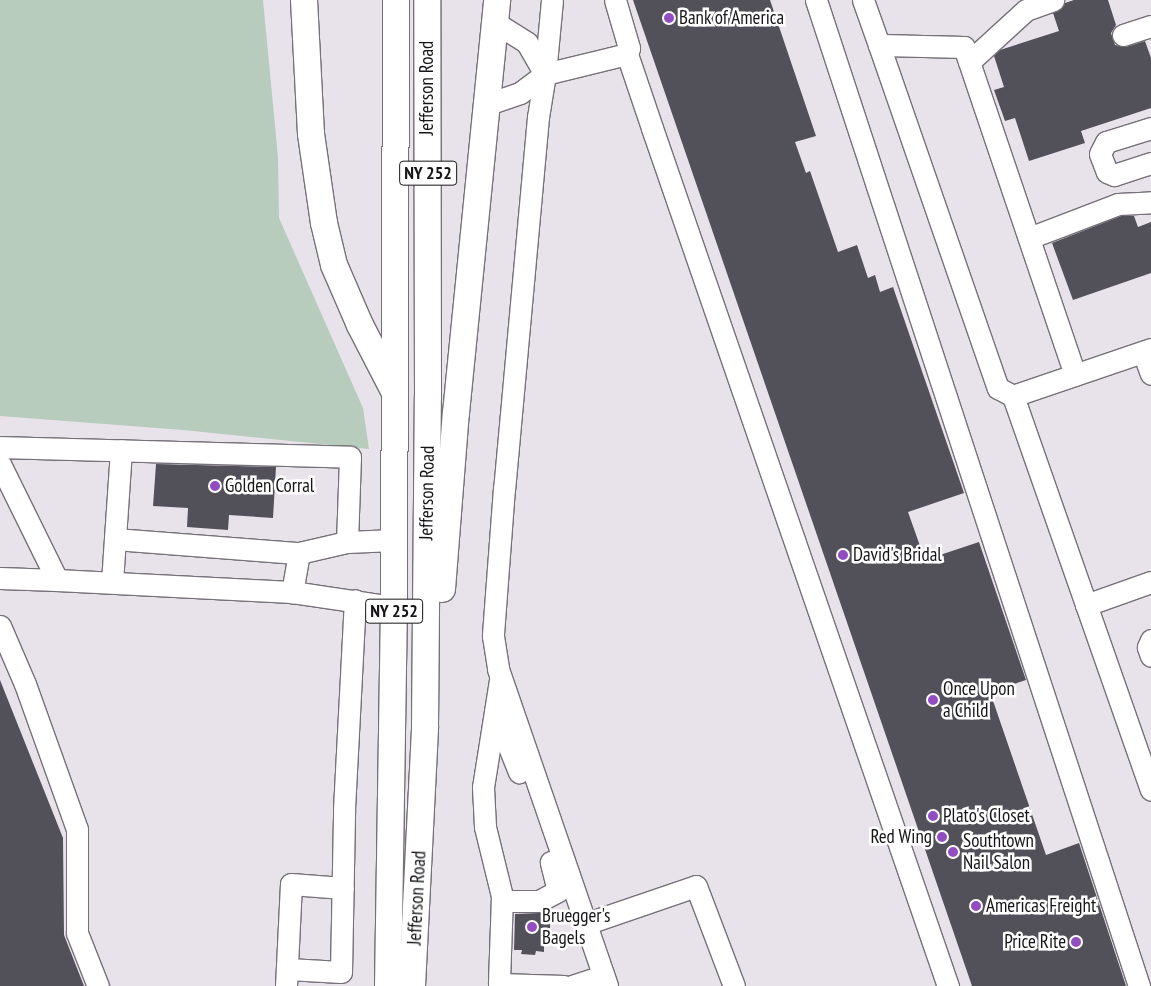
<!DOCTYPE html>
<html>
<head>
<meta charset="utf-8">
<style>
  body { margin:0 }
  #map { position:relative; width:1151px; height:986px; overflow:hidden; background:#e8e2eb; font-family:"PT Sans Narrow",sans-serif }
  div>[style] { position:absolute }
  .green>* { inset:0; background:#b7ccbd }
  .building>* { inset:0; background:#52515a }
  .roads { filter:drop-shadow(1px 0 #767079) drop-shadow(-1px 0 #767079) drop-shadow(0 1px #767079) drop-shadow(0 -1px #767079) }
  .minor>* { height:21px; margin:-10.5px; padding:0 10.5px; transform-origin:10.5px; border-radius:10.5px; background:#fff }
  .major>* { height:26px; margin:-13px; padding:0 13px; transform-origin:13px; border-radius:13px; background:#fff }
  .dots>* { width:14px; height:14px; translate:-50% -50%; box-sizing:border-box; border:2px solid #fff; border-radius:50% }
  span { translate:-50% -50%; white-space:nowrap; text-align:center; line-height:1.15; -webkit-text-stroke:5px #fff; paint-order:stroke }
  .shield-label span { padding:1px 4px; background:#fff; border:1px solid; border-radius:4px; -webkit-text-stroke-width:0 }
  .shield-label { font-size:18px; color:#161417; font-weight:700 }
  .poi-label { font-size:19px; color:#161417 }
  .left { translate:0 -50%; text-align:left }
  .right { translate:-100% -50%; text-align:right }
  .street-label { font-size:19px; color:#161417 }
</style>
</head>
<body>
<div id="map">
  <div class="green">
    <i style="clip-path:polygon(0 0,263px 0,278px 157px,279px 218px,363px 408px,369px 449px,183px 430px,0 416px)"></i>
  </div>
  <div class="building">
    <i style="clip-path:polygon(633px 0,770px 0,816px 136px,795px 142px,806px 173px,810px 171px,838px 252px,857px 245px,868px 278px,875px 275px,880px 292px,893px 287px,964px 493px,908px 512px,925px 560px,979px 542px,1026px 680px,990px 692px,1046px 855px,1079px 843px,1126px 986px,972px 986px)"></i>
    <i style="clip-path:polygon(1074px 0,1108px 0,1116px 25px,1111px 33px,1115px 45px,1126px 47px,1145px 41px,1151px 58px,1151px 108px,1081px 131px,1085px 143px,1029px 161px,1015px 118px,1005px 121px,994px 90px,1004px 87px,994px 56px,1000px 50px,1059px 31px,1053px 13px,1062px 8px,1065px 3px)"></i>
    <i style="clip-path:polygon(1121px 216px,1134px 216px,1138px 227px,1151px 222px,1151px 273px,1073px 300px,1052px 243px)"></i>
    <i style="clip-path:polygon(156px 464px,276px 467px,273px 518px,229px 515px,228px 530px,187px 527px,188px 508px,153px 506px)"></i>
    <i style="clip-path:polygon(0 680px,63px 838px,64px 935px,84px 986px,0 986px)"></i>
    <i style="clip-path:polygon(551px 909px,549px 945px,544px 945px,544px 952px,536px 951px,535px 955px,521px 954px,522px 950px,514px 950px,515px 914px,539px 913px)"></i>
  </div>
  <div class="roads">
    <div class="minor">
      <i style="left:552px;top:0;width:74px;rotate:95.4deg"></i>
      <i style="left:545px;top:74px;width:44px;rotate:99.2deg"></i>
      <i style="left:538px;top:117px;width:373px;rotate:95.2deg"></i>
      <i style="left:504px;top:488px;width:148px;rotate:94.3deg"></i>
      <i style="left:493px;top:636px;width:33px;rotate:81deg"></i>
      <i style="left:498px;top:669px;width:335px;rotate:71deg"></i>
      <i style="left:615px;top:0;width:50px;rotate:73.7deg"></i>
      <i style="left:629px;top:48px;width:6px;rotate:108deg"></i>
      <i style="left:627px;top:54px;width:78px;rotate:71.3deg"></i>
      <i style="left:652px;top:128px;width:908px;rotate:70.97deg"></i>
      <i style="left:816px;top:0;width:1038px;rotate:71.86deg"></i>
      <i style="left:863px;top:0;width:48px;rotate:70.4deg"></i>
      <i style="left:879px;top:45px;width:85px;rotate:1.3deg"></i>
      <i style="left:964px;top:47px;width:346px;rotate:71.3deg"></i>
      <i style="left:494px;top:22px;width:39px;rotate:32deg"></i>
      <i style="left:527px;top:43px;width:36px;rotate:60deg"></i>
      <i style="left:1123px;top:35px;width:29px;rotate:-18deg"></i>
      <i style="left:879px;top:45px;width:363px;rotate:70.9deg"></i>
      <i style="left:998px;top:388px;width:17px;rotate:28deg"></i>
      <i style="left:969px;top:62px;width:77px;rotate:-42.4deg"></i>
      <i style="left:1026px;top:10px;width:29px;rotate:-20deg"></i>
      <i style="left:485px;top:105px;width:37px;rotate:-19deg"></i>
      <i style="left:520px;top:93px;width:31px;rotate:-37deg"></i>
      <i style="left:545px;top:74px;width:84px;rotate:-13.7deg"></i>
      <i style="left:1151px;top:128px;width:47px;rotate:162.7deg"></i>
      <i style="left:1106px;top:142px;width:13px;rotate:117deg"></i>
      <i style="left:1100px;top:154px;width:19px;rotate:69deg"></i>
      <i style="left:1107px;top:172px;width:8px;rotate:23deg"></i>
      <i style="left:1114px;top:175px;width:39px;rotate:-18deg"></i>
      <i style="left:1029px;top:238px;width:95px;rotate:-20.9deg"></i>
      <i style="left:1118px;top:204px;width:33px;rotate:-3deg"></i>
      <i style="left:1151px;top:349px;width:146px;rotate:161.2deg"></i>
      <i style="left:1013px;top:396px;width:417px;rotate:70.7deg"></i>
      <i style="left:1143px;top:352px;width:23px;rotate:70deg"></i>
      <i style="left:0;top:447px;width:350px;rotate:1.6deg"></i>
      <i style="left:350px;top:457px;width:85px;rotate:92deg"></i>
      <i style="left:347px;top:542px;width:47px;rotate:-2.4deg"></i>
      <i style="left:0;top:464px;width:129px;rotate:63.8deg"></i>
      <i style="left:57px;top:580px;width:235px;rotate:2.9deg"></i>
      <i style="left:292px;top:592px;width:103px;rotate:8.4deg"></i>
      <i style="left:115px;top:539px;width:185px;rotate:4.4deg"></i>
      <i style="left:299px;top:553px;width:40px;rotate:100deg"></i>
      <i style="left:299px;top:553px;width:49px;rotate:-12.9deg"></i>
      <i style="left:0;top:578px;width:57px;rotate:2deg"></i>
      <i style="left:112px;top:582px;width:132px;rotate:-86.1deg"></i>
      <i style="left:1086px;top:605px;width:69px;rotate:-19.5deg"></i>
      <i style="left:0;top:626px;width:63px;rotate:66.7deg"></i>
      <i style="left:25px;top:684px;width:154px;rotate:70.3deg"></i>
      <i style="left:77px;top:829px;width:104px;rotate:90deg"></i>
      <i style="left:77px;top:933px;width:57px;rotate:68.4deg"></i>
      <i style="left:1151px;top:640px;width:8px;rotate:113deg"></i>
      <i style="left:1148px;top:647px;width:9px;rotate:72deg"></i>
      <i style="left:500px;top:680px;width:108px;rotate:99deg"></i>
      <i style="left:483px;top:787px;width:40px;rotate:87.1deg"></i>
      <i style="left:485px;top:827px;width:71px;rotate:76.2deg"></i>
      <i style="left:502px;top:896px;width:88px;rotate:92deg"></i>
      <i style="left:499px;top:984px;width:65px;rotate:1.8deg"></i>
      <i style="left:495px;top:712px;width:65px;rotate:68.2deg"></i>
      <i style="left:502px;top:901px;width:37px"></i>
      <i style="left:539px;top:901px;width:21px;rotate:-28deg"></i>
      <i style="left:558px;top:891px;width:30px;rotate:-104deg"></i>
      <i style="left:585px;top:924px;width:117px;rotate:-18.9deg"></i>
      <i style="left:696px;top:886px;width:107px;rotate:69.2deg"></i>
      <i style="left:288px;top:969px;width:53px;rotate:3.2deg"></i>
      <i style="left:341px;top:972px;width:163px;rotate:-88.9deg"></i>
      <i style="left:344px;top:809px;width:209px;rotate:-87deg"></i>
      <i style="left:286px;top:986px;width:102px;rotate:-87.2deg"></i>
      <i style="left:291px;top:884px;width:52px;rotate:4.4deg"></i>
      <i style="left:572px;top:986px;width:33px;rotate:-18deg"></i>
    </div>
    <div class="major">
      <i style="left:304px;top:0;width:134px;rotate:87deg"></i>
      <i style="left:311px;top:134px;width:90px;rotate:81.7deg"></i>
      <i style="left:324px;top:223px;width:43px;rotate:76.6deg"></i>
      <i style="left:334px;top:265px;width:65px;rotate:66.6deg"></i>
      <i style="left:360px;top:325px;width:74px;rotate:62.7deg"></i>
      <i style="left:442px;top:589px;width:177px;rotate:-85.5deg"></i>
      <i style="left:456px;top:413px;width:415px;rotate:-84.3deg"></i>
      <i style="left:388px;top:986px;width:379px;rotate:-89.1deg"></i>
      <i style="left:394px;top:607px;width:607px;rotate:-89.81deg"></i>
      <i style="left:412px;top:986px;width:260px;rotate:-87.1deg"></i>
      <i style="left:425px;top:726px;width:330px;rotate:-89.5deg"></i>
      <i style="left:428px;top:396px;width:396px;rotate:-90.1deg"></i>
    </div>
  </div>
  <div class="dots">
    <i style="left:669px;top:18px;background:#924dc1"></i>
    <i style="left:215px;top:486px;background:#924dc1"></i>
    <i style="left:843px;top:555px;background:#924dc1"></i>
    <i style="left:933px;top:700px;background:#924dc1"></i>
    <i style="left:933px;top:816px;background:#924dc1"></i>
    <i style="left:942px;top:837px;background:#924dc1"></i>
    <i style="left:953px;top:852px;background:#924dc1"></i>
    <i style="left:976px;top:906px;background:#924dc1"></i>
    <i style="left:532px;top:927px;background:#924dc1"></i>
    <i style="left:1076px;top:942px;background:#924dc1"></i>
  </div>
  <div class="shield-label">
    <span style="left:428px;top:173px">NY 252</span>
    <span style="left:394px;top:611px">NY 252</span>
  </div>
  <div class="poi-label">
    <span class="left" style="left:679px;top:18px">Bank of America</span>
    <span class="left" style="left:225px;top:486px">Golden Corral</span>
    <span class="left" style="left:853px;top:555px">David's Bridal</span>
    <span class="left" style="left:943px;top:700px">Once Upon<br>a Child</span>
    <span class="left" style="left:943px;top:816px">Plato's Closet</span>
    <span class="right" style="left:932px;top:837px">Red Wing</span>
    <span class="left" style="left:963px;top:852px">Southtown<br>Nail Salon</span>
    <span class="left" style="left:986px;top:906px">Americas Freight</span>
    <span class="left" style="left:542px;top:927px">Bruegger's<br>Bagels</span>
    <span class="right" style="left:1066px;top:942px">Price Rite</span>
  </div>
  <div class="street-label">
    <span style="left:427px;top:88px;rotate:-90deg">Jefferson Road</span>
    <span style="left:427px;top:493px;rotate:-89deg">Jefferson Road</span>
    <span style="left:417px;top:898px;rotate:-87deg">Jefferson Road</span>
  </div>
</div>
</body>
</html>
